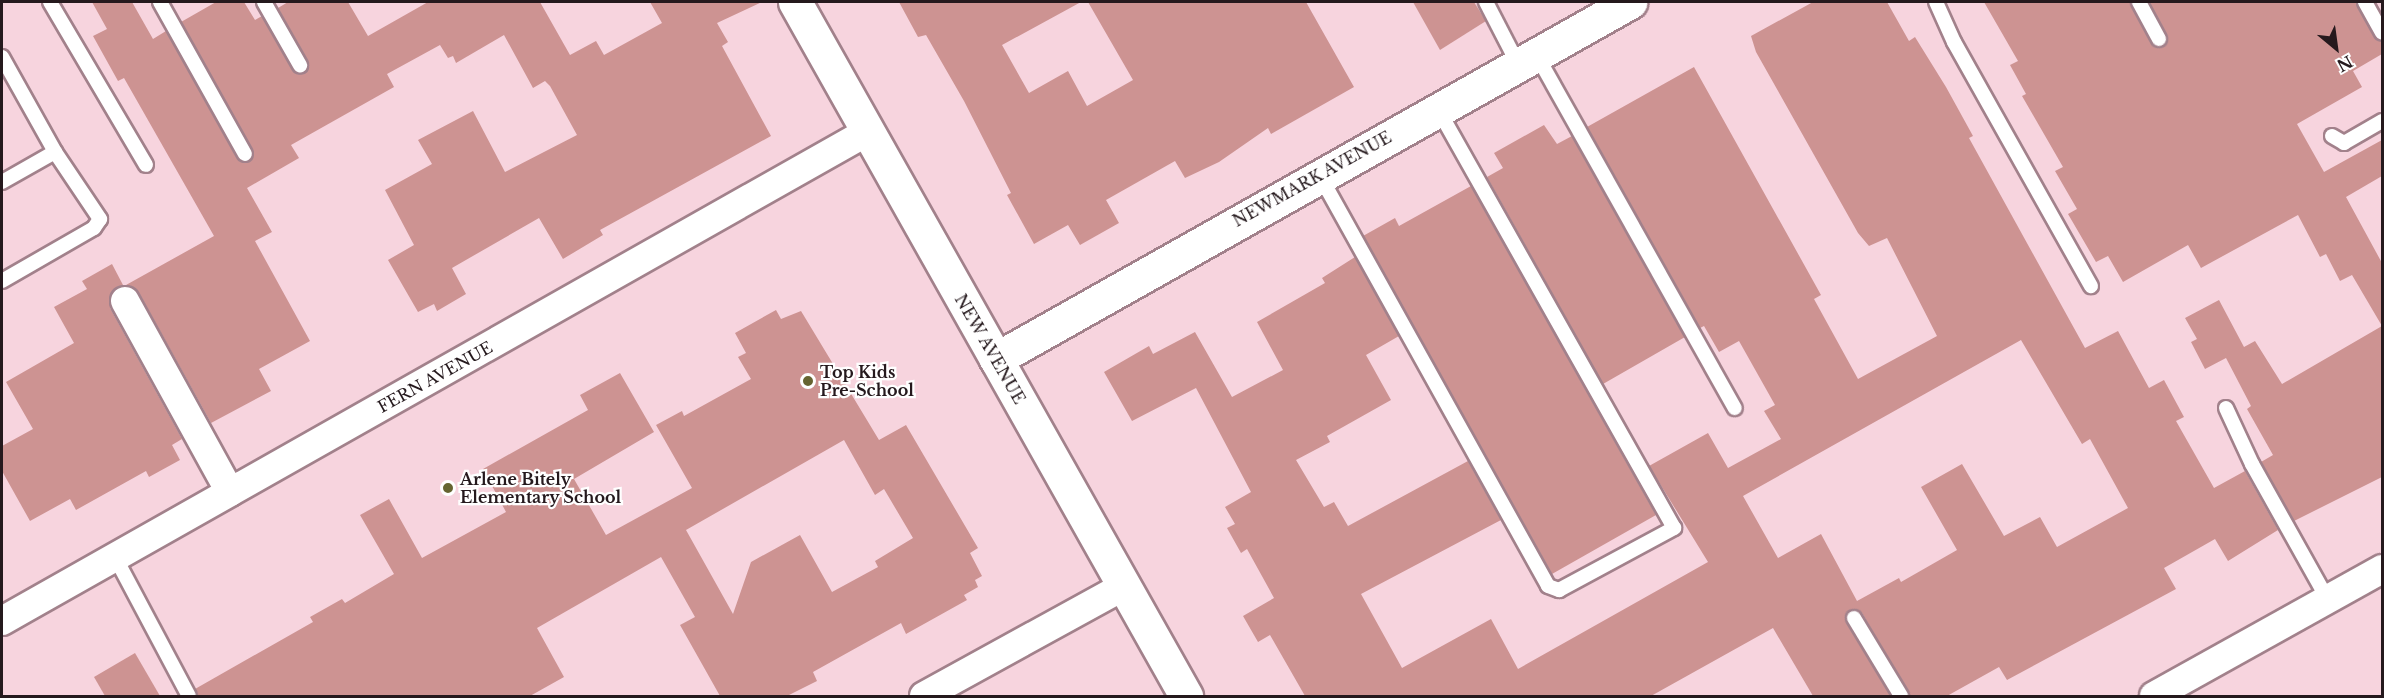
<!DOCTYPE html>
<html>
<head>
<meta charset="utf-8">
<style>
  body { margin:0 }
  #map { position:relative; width:2384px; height:698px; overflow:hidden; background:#f7d4de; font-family:"Libre Baskerville",serif }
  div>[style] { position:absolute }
  .building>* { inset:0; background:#cd9392 }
  .roads { filter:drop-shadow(2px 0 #a2818b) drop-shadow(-2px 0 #a2818b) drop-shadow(0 2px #a2818b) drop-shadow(0 -2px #a2818b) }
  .service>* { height:14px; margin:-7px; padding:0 7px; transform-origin:7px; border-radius:7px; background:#fff }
  .minor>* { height:28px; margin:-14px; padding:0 14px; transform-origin:14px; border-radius:14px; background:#fff }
  .tertiary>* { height:33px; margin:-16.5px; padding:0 16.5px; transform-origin:16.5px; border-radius:16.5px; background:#fff }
  .dots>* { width:16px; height:16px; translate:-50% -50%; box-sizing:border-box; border:3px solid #fff; border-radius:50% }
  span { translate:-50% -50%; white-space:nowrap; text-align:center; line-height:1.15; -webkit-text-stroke:4.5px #fff; paint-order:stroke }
  .street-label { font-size:16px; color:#25191d }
  .poi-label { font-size:16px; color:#25191d; font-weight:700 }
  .left { translate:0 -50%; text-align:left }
  .frame { position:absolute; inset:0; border:3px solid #25191d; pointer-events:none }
  .north { position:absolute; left:2306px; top:18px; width:60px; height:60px; -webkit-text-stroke:4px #fff; paint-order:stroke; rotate:151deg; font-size:16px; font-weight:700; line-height:24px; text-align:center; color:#25191d }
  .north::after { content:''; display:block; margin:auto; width:21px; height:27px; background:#25191d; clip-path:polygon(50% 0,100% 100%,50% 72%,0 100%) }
</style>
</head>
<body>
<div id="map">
  <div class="building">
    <i style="clip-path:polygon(92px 2px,132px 2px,153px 39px,166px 31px,237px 158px,245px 163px,253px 158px,253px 150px,181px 22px,216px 2px,244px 2px,255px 20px,262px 16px,292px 69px,299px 74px,307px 70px,308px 61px,278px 8px,288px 2px,348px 2px,368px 36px,428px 2px,540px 2px,570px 55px,596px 41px,604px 55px,662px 23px,650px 2px,762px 2px,717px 23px,728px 42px,722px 46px,771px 136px,600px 230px,603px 235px,563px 259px,539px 218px,452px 268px,466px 294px,437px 311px,434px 304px,418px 312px,388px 260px,414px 245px,385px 190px,432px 164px,418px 140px,473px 111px,505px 172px,577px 135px,550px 86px,545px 81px,533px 88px,504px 35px,456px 63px,453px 56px,448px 58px,440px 45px,387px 74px,394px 87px,291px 145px,299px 158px,247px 188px,272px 232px,255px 241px,310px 341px,259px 369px,271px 391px,211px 423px,139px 293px,126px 285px,214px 236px,124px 78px,118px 81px,93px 36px,107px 29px)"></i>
    <i style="clip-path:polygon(899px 2px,1081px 2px,1002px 45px,1029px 93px,1068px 71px,1087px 106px,1133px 80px,1088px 2px,1306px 2px,1354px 87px,1271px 134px,1268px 128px,1219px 162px,1185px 178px,1175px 161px,1106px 200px,1119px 223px,1080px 245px,1068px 225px,1034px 244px,1007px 195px,1011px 193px,964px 101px,926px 35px,918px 37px)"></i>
    <i style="clip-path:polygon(1413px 2px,1474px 2px,1486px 21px,1440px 50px)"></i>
    <i style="clip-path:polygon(evenodd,1813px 2px,1887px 2px,1909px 41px,1915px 37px,1946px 87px,1973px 136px,1969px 138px,2085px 348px,2118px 331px,2149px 388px,2164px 380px,2184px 417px,2176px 421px,2214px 488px,2245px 471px,2278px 530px,2228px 561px,2215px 539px,2164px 568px,2176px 589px,2007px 680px,1999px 667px,1947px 696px,1910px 696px,1862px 613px,1854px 609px,1846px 613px,1846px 622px,1891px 696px,1813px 696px,1773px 628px,1651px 696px,1305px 696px,1270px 635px,1258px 642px,1243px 616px,1274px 598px,1247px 549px,1241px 553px,1227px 528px,1235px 524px,1225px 507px,1251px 492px,1196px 388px,1132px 421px,1104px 372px,1149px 346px,1153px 354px,1195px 332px,1232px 397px,1283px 370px,1257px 322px,1325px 283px,1322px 278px,1355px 257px,1399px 336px,1366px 355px,1391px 400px,1327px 436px,1330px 442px,1296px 460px,1324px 507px,1334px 502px,1348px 526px,1468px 461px,1501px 520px,1361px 594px,1402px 668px,1491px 619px,1518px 669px,1708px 562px,1649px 466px,1708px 433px,1728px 468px,1781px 439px,1764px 411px,1775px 405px,1739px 341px,1719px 352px,1704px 326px,1700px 328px,1587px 127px,1694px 67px,1821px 295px,1814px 299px,1858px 379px,1937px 336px,1887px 238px,1869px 246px,1858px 233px,1756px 52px,1751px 36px,1813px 2px,2021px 340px,2082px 444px,2090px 439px,2128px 508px,2057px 547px,2040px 517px,2004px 536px,1962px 464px,1921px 487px,1957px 550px,1901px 582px,1899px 578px,1857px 601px,1821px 534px,1778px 558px,1743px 496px,2021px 340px)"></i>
    <i style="clip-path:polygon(1984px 2px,2130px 2px,2151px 43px,2159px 48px,2168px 39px,2149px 2px,2356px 2px,2374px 37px,2382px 42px,2382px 54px,2353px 71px,2362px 87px,2297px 124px,2324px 172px,2382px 140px,2382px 176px,2346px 197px,2382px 263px,2382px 326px,2352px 275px,2340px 281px,2326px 254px,2320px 257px,2298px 215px,2201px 268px,2188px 245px,2123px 282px,2108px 256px,2096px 262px,2068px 214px,2077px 209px,2055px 171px,2063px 167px,2022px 96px,2026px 94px,2010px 65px,2018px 61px)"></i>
    <i style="clip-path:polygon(1544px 125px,1557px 144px,1572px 136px,1685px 337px,1603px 384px,1487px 177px,1503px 168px,1494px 153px)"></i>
    <i style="clip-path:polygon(1471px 186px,1656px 515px,1552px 574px,1363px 236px,1395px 218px,1399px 226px)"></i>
    <i style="clip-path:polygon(112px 264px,123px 285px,111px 293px,110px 308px,182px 439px,172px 445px,180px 460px,149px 477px,146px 471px,76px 510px,70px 499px,30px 521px,2px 471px,2px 446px,33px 429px,6px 382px,74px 343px,54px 307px,87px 289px,82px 281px)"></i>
    <i style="clip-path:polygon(2219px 300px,2244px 347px,2255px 341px,2282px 384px,2382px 326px,2382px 477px,2294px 521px,2261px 462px,2273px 455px,2247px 409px,2251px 406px,2226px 358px,2205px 369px,2191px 342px,2197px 339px,2185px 318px)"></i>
    <i style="clip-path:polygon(evenodd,776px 310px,781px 319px,801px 311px,879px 440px,906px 425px,978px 548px,970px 553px,982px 576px,975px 580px,978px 587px,964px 595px,967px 600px,906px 634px,901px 623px,813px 672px,817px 681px,787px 696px,720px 696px,680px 625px,695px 617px,661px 557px,537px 628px,564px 677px,530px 696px,198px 696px,195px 689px,313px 622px,310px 617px,342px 599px,345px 603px,394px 574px,360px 515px,389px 499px,422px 558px,506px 512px,483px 469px,588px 410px,580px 395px,620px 373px,654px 432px,574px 479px,606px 535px,692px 488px,656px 425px,682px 411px,684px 416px,751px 379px,738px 357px,746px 353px,735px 333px,776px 310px,844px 440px,875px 495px,884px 489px,913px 538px,875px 561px,878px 567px,832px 592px,800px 535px,751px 562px,733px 614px,686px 530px,844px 440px)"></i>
    <i style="clip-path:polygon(135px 653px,160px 696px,105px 696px,94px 677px)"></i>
  </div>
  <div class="roads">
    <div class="service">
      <i style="left:50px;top:2px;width:189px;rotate:59.5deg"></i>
      <i style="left:160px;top:2px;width:174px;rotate:60.8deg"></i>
      <i style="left:264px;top:2px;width:73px;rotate:60.3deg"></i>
      <i style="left:1486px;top:2px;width:70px;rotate:62.7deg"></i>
      <i style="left:1936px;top:2px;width:44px;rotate:65.8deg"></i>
      <i style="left:1954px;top:42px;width:280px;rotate:60.7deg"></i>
      <i style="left:2139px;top:2px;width:42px;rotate:61.6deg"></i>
      <i style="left:2365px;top:2px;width:35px;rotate:61deg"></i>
      <i style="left:1536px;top:54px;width:406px;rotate:60.7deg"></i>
      <i style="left:2px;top:57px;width:109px;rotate:60.8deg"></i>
      <i style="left:55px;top:152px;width:81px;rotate:56.1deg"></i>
      <i style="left:100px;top:219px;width:11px;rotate:124deg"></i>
      <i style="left:94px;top:228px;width:106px;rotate:150.1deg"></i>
      <i style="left:2332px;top:136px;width:14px;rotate:30deg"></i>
      <i style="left:2344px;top:143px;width:44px;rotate:-30.1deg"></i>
      <i style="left:1320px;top:176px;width:469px;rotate:60.9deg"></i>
      <i style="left:1548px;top:586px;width:12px;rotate:20deg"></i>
      <i style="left:1559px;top:590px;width:131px;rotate:-28.3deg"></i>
      <i style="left:1674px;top:528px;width:481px;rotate:-119.4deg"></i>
      <i style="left:2px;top:182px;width:61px;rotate:-29.5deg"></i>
      <i style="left:2226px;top:408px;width:62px;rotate:65.1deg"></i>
      <i style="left:2252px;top:464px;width:156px;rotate:60.8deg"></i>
      <i style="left:115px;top:557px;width:157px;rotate:62deg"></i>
      <i style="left:1854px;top:618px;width:91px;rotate:58.9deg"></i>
    </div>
    <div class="minor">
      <i style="left:125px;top:301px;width:218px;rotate:61.2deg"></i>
      <i style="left:2px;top:621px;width:994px;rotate:-29.48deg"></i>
      <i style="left:924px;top:696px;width:228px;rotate:-28.8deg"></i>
      <i style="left:2154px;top:696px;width:261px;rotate:-29.1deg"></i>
    </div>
    <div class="tertiary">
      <i style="left:795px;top:2px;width:797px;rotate:60.6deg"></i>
      <i style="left:996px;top:359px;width:728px;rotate:-29.38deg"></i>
    </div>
  </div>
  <div class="dots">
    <i style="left:808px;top:381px;background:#666431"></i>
    <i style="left:448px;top:488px;background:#666431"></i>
  </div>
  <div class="street-label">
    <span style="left:1312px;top:179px;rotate:-29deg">NEWMARK AVENUE</span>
    <span style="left:990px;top:349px;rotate:60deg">NEW AVENUE</span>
    <span style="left:435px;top:377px;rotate:-29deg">FERN AVENUE</span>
  </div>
  <div class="poi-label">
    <span class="left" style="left:820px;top:381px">Top Kids<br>Pre-School</span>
    <span class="left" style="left:460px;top:488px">Arlene Bitely<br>Elementary School</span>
  </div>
  <div class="frame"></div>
  <div class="north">N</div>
</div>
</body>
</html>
